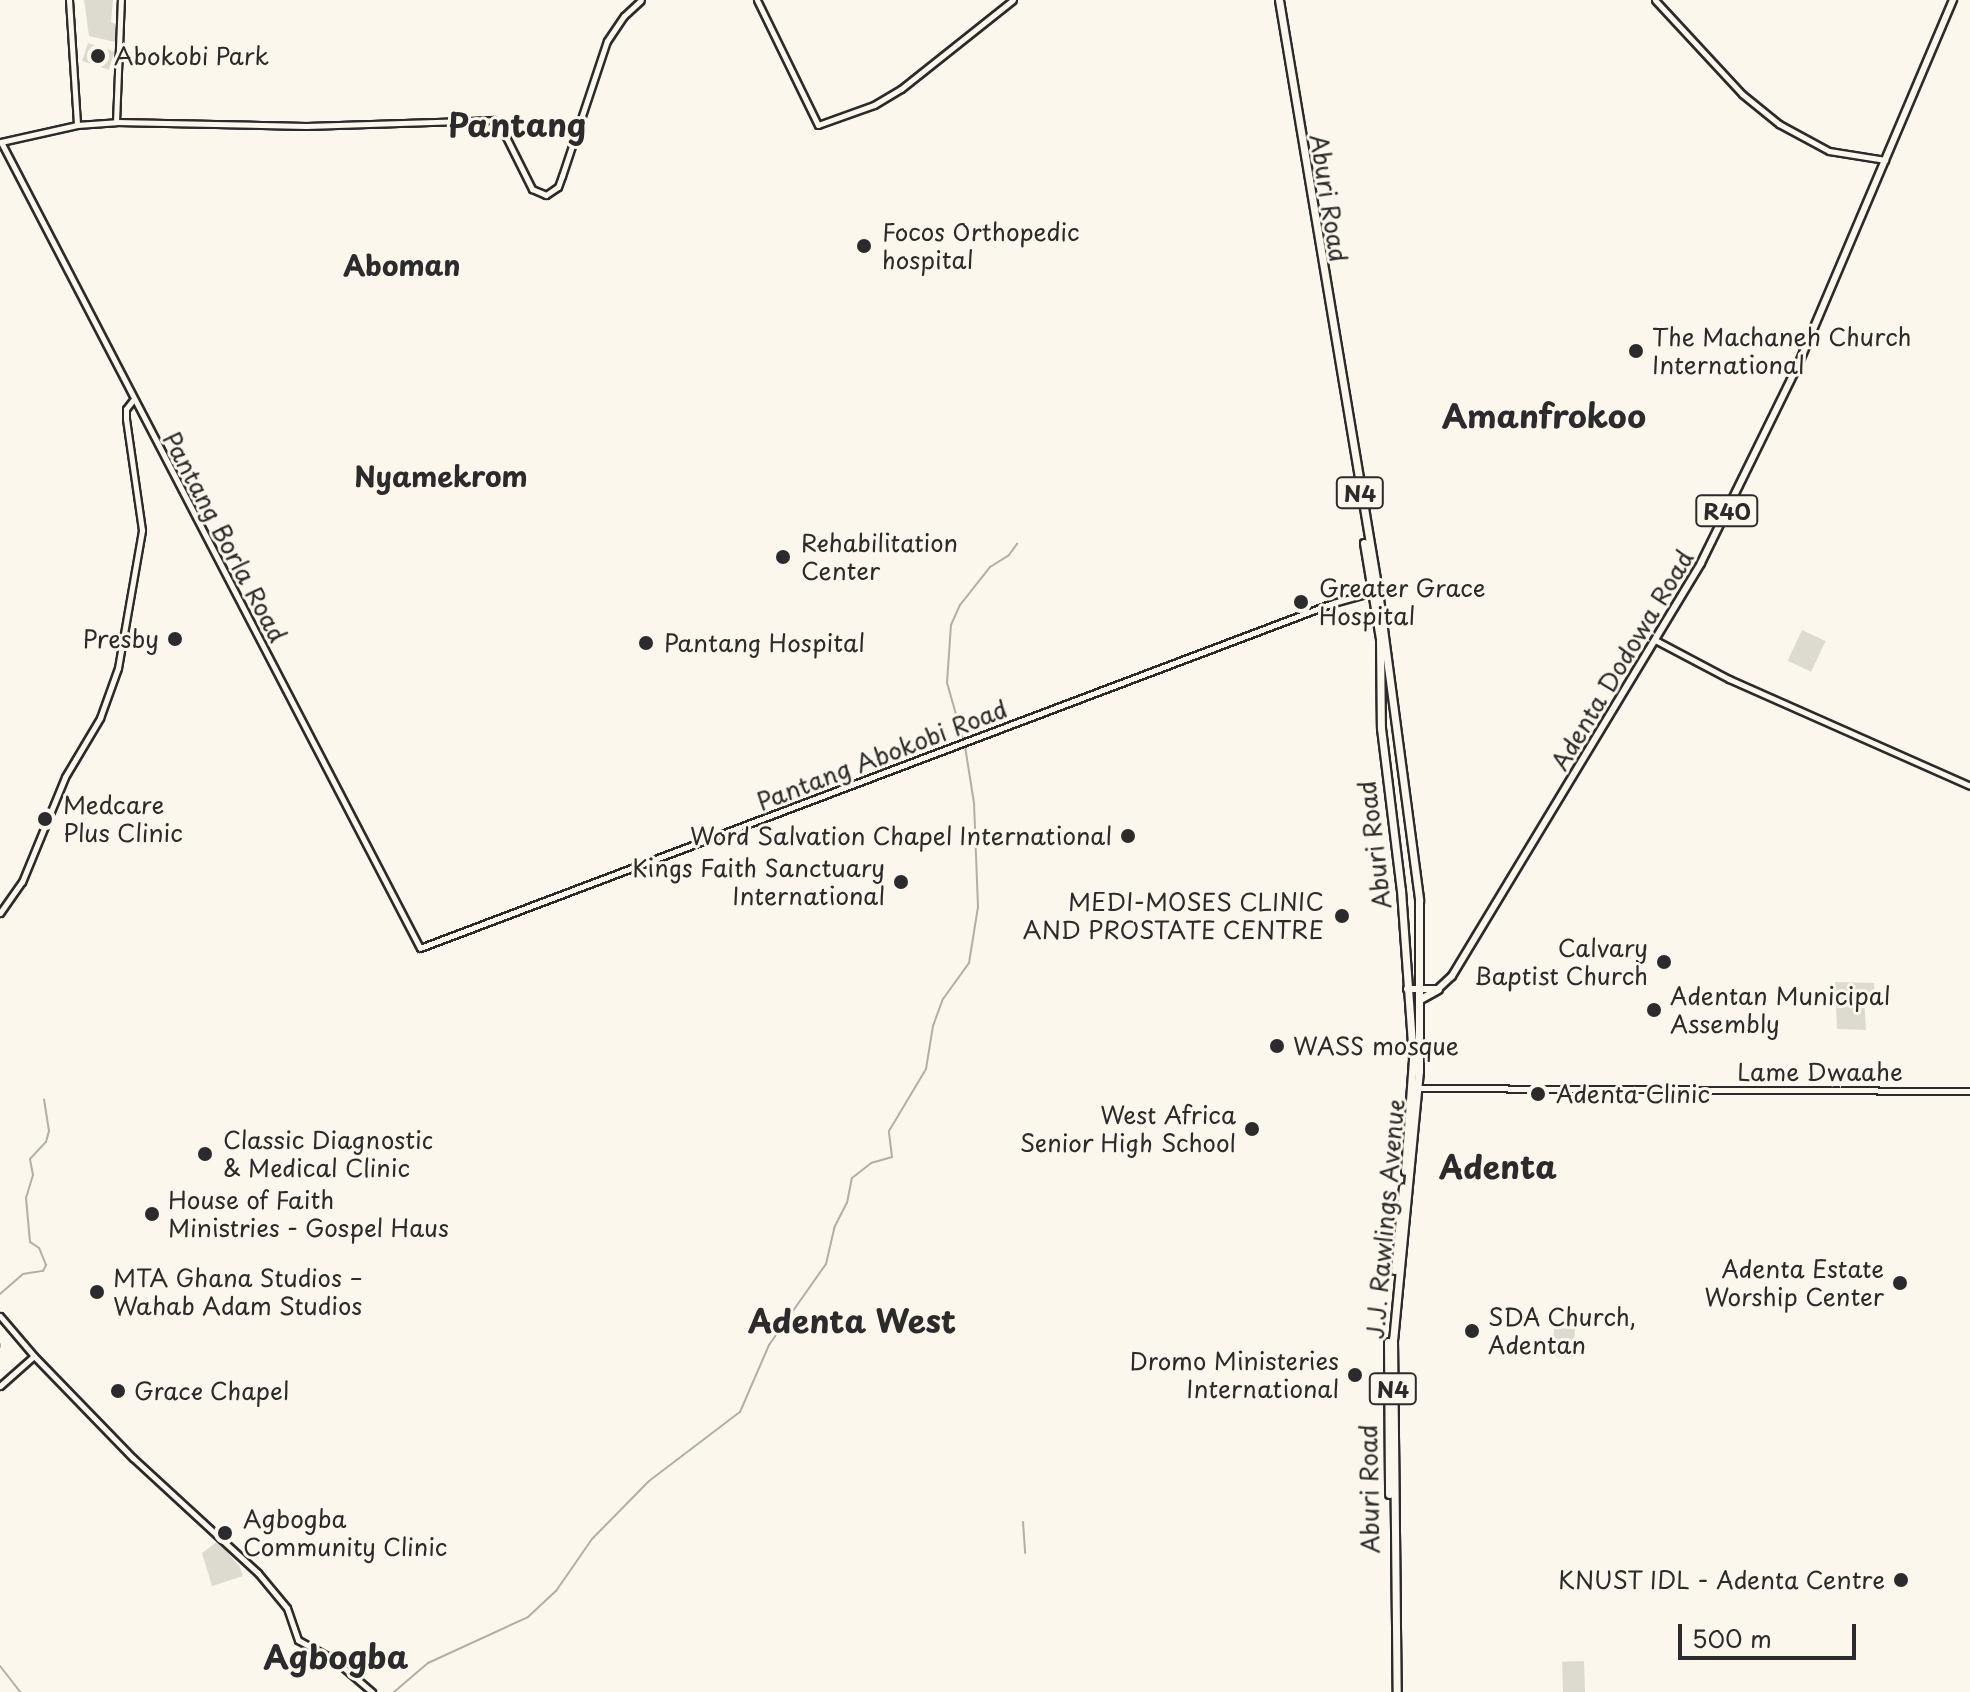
<!DOCTYPE html>
<html>
<head>
<meta charset="utf-8">
<style>
  body { margin:0 }
  #map { position:relative; width:1970px; height:1692px; overflow:hidden; background:#fbf7ec; font-family:"Playpen Sans",sans-serif }
  div>[style] { position:absolute }
  .green>* { inset:0; background:#dddad0; transform-origin:0 0 }
  .stream>* { height:2px; margin:-1px; padding:0 1px; transform-origin:1px; border-radius:1px; background:#b1afa7 }
  .roads { filter:drop-shadow(2px 0 #2b2b2b) drop-shadow(-2px 0 #2b2b2b) drop-shadow(0 2px #2b2b2b) drop-shadow(0 -2px #2b2b2b) }
  .secondary>* { height:5px; margin:-2.5px; padding:0 2.5px; transform-origin:2.5px; border-radius:2.5px; background:#fbf7ec }
  .primary>* { height:6px; margin:-3px; padding:0 3px; transform-origin:3px; border-radius:3px; background:#fbf7ec }
  .highway>* { height:7px; margin:-3.5px; padding:0 3.5px; transform-origin:3.5px; border-radius:3.5px; background:#fbf7ec }
  .dots>* { width:22px; height:22px; translate:-50% -50%; box-sizing:border-box; border:4px solid #fbf7ec; border-radius:50% }
  span { translate:-50% -50%; white-space:nowrap; text-align:center; line-height:1.15; -webkit-text-stroke:6px #fbf7ec; paint-order:stroke }
  .shield-label span { padding:2px 6px; background:#fbf7ec; border:2px solid; border-radius:6px; -webkit-text-stroke-width:0 }
  .shield-label { font-size:22px; color:#2b2b2b; font-weight:700 }
  .poi-label { font-size:24px; color:#2b2b2b }
  .left { translate:0 -50%; text-align:left }
  .right { translate:-100% -50%; text-align:right }
  .street-label { font-size:24px; color:#2b2b2b }
  .quarter-label { font-size:28px; color:#2b2b2b; font-weight:700 }
  .district-label { font-size:32px; color:#2b2b2b; font-weight:700 }
  .scale { position:absolute; left:1678px; top:1624px; width:178px; height:36px; box-sizing:border-box; border:4px solid #2b2b2b; border-top:0; padding-left:10px; font-size:24px; line-height:28px; white-space:nowrap; color:#2b2b2b; -webkit-text-stroke:6px #fbf7ec; paint-order:stroke }
</style>
</head>
<body>
<div id="map">
  <div class="green">
    <i style="clip-path:polygon(84px 0,113px 0,111px 22px,115px 24px,115px 42px,89px 36px)"></i>
    <i style="left:88px;top:43px;width:28px;height:19px;rotate:18deg"></i>
    <i style="left:1802px;top:630px;width:26px;height:34px;rotate:25deg"></i>
    <i style="clip-path:polygon(1835px 982px,1874px 983px,1875px 997px,1864px 998px,1866px 1030px,1837px 1029px)"></i>
    <i style="left:1554px;top:1328px;width:21px;height:28px;rotate:3deg"></i>
    <i style="clip-path:polygon(218px 1541px,240px 1567px,243px 1576px,212px 1586px,202px 1553px)"></i>
    <i style="left:1584px;top:1661px;width:31px;height:22px;rotate:88deg"></i>
  </div>
  <div class="stream">
    <i style="left:0;top:1294px;width:30px;rotate:-41deg"></i>
    <i style="left:23px;top:1274px;width:20px;rotate:-9deg"></i>
    <i style="left:43px;top:1271px;width:7px;rotate:-63deg"></i>
    <i style="left:46px;top:1265px;width:18px;rotate:-112deg"></i>
    <i style="left:39px;top:1248px;width:11px;rotate:-146deg"></i>
    <i style="left:30px;top:1242px;width:44px;rotate:-95.2deg"></i>
    <i style="left:26px;top:1198px;width:24px;rotate:-73deg"></i>
    <i style="left:33px;top:1175px;width:16px;rotate:-101deg"></i>
    <i style="left:30px;top:1159px;width:23px;rotate:-47deg"></i>
    <i style="left:46px;top:1142px;width:11px;rotate:-75deg"></i>
    <i style="left:49px;top:1131px;width:32px;rotate:-99deg"></i>
    <i style="left:0;top:1344px;width:3px;rotate:90deg"></i>
    <i style="left:1023px;top:1522px;width:31px;rotate:86deg"></i>
    <i style="left:0;top:1666px;width:33px;rotate:52deg"></i>
    <i style="left:394px;top:1692px;width:45px;rotate:-40.5deg"></i>
    <i style="left:428px;top:1663px;width:110px;rotate:-24.7deg"></i>
    <i style="left:528px;top:1617px;width:38px;rotate:-43deg"></i>
    <i style="left:556px;top:1591px;width:63px;rotate:-55.3deg"></i>
    <i style="left:592px;top:1539px;width:81px;rotate:-45.5deg"></i>
    <i style="left:649px;top:1481px;width:114px;rotate:-37.2deg"></i>
    <i style="left:740px;top:1412px;width:73px;rotate:-66.6deg"></i>
    <i style="left:769px;top:1345px;width:99px;rotate:-54.9deg"></i>
    <i style="left:826px;top:1264px;width:37px;rotate:-77deg"></i>
    <i style="left:834px;top:1228px;width:28px;rotate:-63deg"></i>
    <i style="left:847px;top:1203px;width:25px;rotate:-79deg"></i>
    <i style="left:852px;top:1178px;width:24px;rotate:-38deg"></i>
    <i style="left:871px;top:1163px;width:22px;rotate:-16deg"></i>
    <i style="left:892px;top:1157px;width:26px;rotate:-97deg"></i>
    <i style="left:889px;top:1131px;width:72px;rotate:-59.2deg"></i>
    <i style="left:926px;top:1069px;width:44px;rotate:-80.8deg"></i>
    <i style="left:933px;top:1026px;width:29px;rotate:-70deg"></i>
    <i style="left:943px;top:999px;width:44px;rotate:-54.2deg"></i>
    <i style="left:969px;top:963px;width:57px;rotate:-80.9deg"></i>
    <i style="left:978px;top:907px;width:104px;rotate:-92.2deg"></i>
    <i style="left:974px;top:803px;width:58px;rotate:-99deg"></i>
    <i style="left:965px;top:746px;width:66px;rotate:-105.9deg"></i>
    <i style="left:947px;top:683px;width:58px;rotate:-86.1deg"></i>
    <i style="left:951px;top:625px;width:22px;rotate:-66deg"></i>
    <i style="left:960px;top:605px;width:48px;rotate:-51.7deg"></i>
    <i style="left:990px;top:567px;width:22px;rotate:-32deg"></i>
    <i style="left:1009px;top:555px;width:14px;rotate:-54deg"></i>
  </div>
  <div class="roads">
    <div class="secondary">
      <i style="left:69px;top:0;width:125px;rotate:86.3deg"></i>
      <i style="left:757px;top:0;width:139px;rotate:64deg"></i>
      <i style="left:818px;top:125px;width:59px;rotate:-19.7deg"></i>
      <i style="left:874px;top:105px;width:31px;rotate:-31deg"></i>
      <i style="left:901px;top:89px;width:143px;rotate:-38.5deg"></i>
      <i style="left:1655px;top:0;width:128px;rotate:47.2deg"></i>
      <i style="left:1742px;top:94px;width:48px;rotate:39deg"></i>
      <i style="left:1779px;top:124px;width:57px;rotate:28.4deg"></i>
      <i style="left:1829px;top:151px;width:57px;rotate:9.1deg"></i>
      <i style="left:116px;top:122px;width:122px;rotate:-87.7deg"></i>
      <i style="left:1px;top:142px;width:908px;rotate:62.53deg"></i>
      <i style="left:420px;top:948px;width:976px;rotate:-20.7deg"></i>
      <i style="left:1333px;top:603px;width:41px;rotate:-15.4deg"></i>
      <i style="left:1px;top:142px;width:78px;rotate:-12.6deg"></i>
      <i style="left:77px;top:125px;width:39px;rotate:-4deg"></i>
      <i style="left:116px;top:122px;width:190px;rotate:1.2deg"></i>
      <i style="left:306px;top:126px;width:187px;rotate:-1.8deg"></i>
      <i style="left:493px;top:120px;width:9px;rotate:36deg"></i>
      <i style="left:500px;top:125px;width:72px;rotate:63.4deg"></i>
      <i style="left:532px;top:189px;width:15px;rotate:23deg"></i>
      <i style="left:546px;top:195px;width:14px;rotate:-34deg"></i>
      <i style="left:558px;top:187px;width:12px;rotate:-70deg"></i>
      <i style="left:562px;top:176px;width:142px;rotate:-71.6deg"></i>
      <i style="left:607px;top:41px;width:30px;rotate:-56deg"></i>
      <i style="left:624px;top:16px;width:23px;rotate:-43deg"></i>
      <i style="left:1655px;top:640px;width:84px;rotate:27.8deg"></i>
      <i style="left:1729px;top:679px;width:264px;rotate:23.9deg"></i>
      <i style="left:0;top:913px;width:38px;rotate:-55deg"></i>
      <i style="left:22px;top:882px;width:113px;rotate:-67.7deg"></i>
      <i style="left:65px;top:777px;width:69px;rotate:-59.3deg"></i>
      <i style="left:100px;top:718px;width:53px;rotate:-70.2deg"></i>
      <i style="left:118px;top:668px;width:140px;rotate:-80.1deg"></i>
      <i style="left:142px;top:530px;width:112px;rotate:-98.2deg"></i>
      <i style="left:126px;top:419px;width:10px;rotate:-90deg"></i>
      <i style="left:126px;top:409px;width:11px;rotate:-52deg"></i>
      <i style="left:1415px;top:1088px;width:555px;rotate:0.31deg"></i>
      <i style="left:0;top:1316px;width:52px;rotate:49.6deg"></i>
      <i style="left:34px;top:1356px;width:142px;rotate:45.9deg"></i>
      <i style="left:133px;top:1458px;width:170px;rotate:42.6deg"></i>
      <i style="left:258px;top:1573px;width:45px;rotate:50.4deg"></i>
      <i style="left:287px;top:1608px;width:34px;rotate:71deg"></i>
      <i style="left:298px;top:1640px;width:43px;rotate:28.9deg"></i>
      <i style="left:336px;top:1661px;width:48px;rotate:40.7deg"></i>
      <i style="left:0;top:1386px;width:45px;rotate:-41.4deg"></i>
    </div>
    <div class="primary">
      <i style="left:1407px;top:989px;width:31px"></i>
      <i style="left:1438px;top:989px;width:19px;rotate:-43deg"></i>
      <i style="left:1452px;top:976px;width:482px;rotate:-58.9deg"></i>
      <i style="left:1701px;top:563px;width:220px;rotate:-63.9deg"></i>
      <i style="left:1798px;top:365px;width:397px;rotate:-67deg"></i>
    </div>
    <div class="highway">
      <i style="left:1279px;top:0;width:599px;rotate:80.49deg"></i>
      <i style="left:1378px;top:591px;width:312px;rotate:82.4deg"></i>
      <i style="left:1419px;top:900px;width:171px;rotate:90deg"></i>
      <i style="left:1419px;top:1071px;width:269px;rotate:95.5deg"></i>
      <i style="left:1393px;top:1339px;width:353px;rotate:89.4deg"></i>
      <i style="left:1364px;top:543px;width:97px;rotate:80.5deg"></i>
      <i style="left:1380px;top:639px;width:89px;rotate:89.4deg"></i>
      <i style="left:1381px;top:728px;width:163px;rotate:83deg"></i>
      <i style="left:1401px;top:890px;width:169px;rotate:85.9deg"></i>
      <i style="left:1413px;top:1059px;width:112px;rotate:94.1deg"></i>
      <i style="left:1422px;top:998px;width:18px;rotate:-29deg"></i>
      <i style="left:1395px;top:1270px;width:83px;rotate:-84.5deg"></i>
      <i style="left:1388px;top:1342px;width:152px;rotate:89.6deg"></i>
    </div>
  </div>
  <div class="dots">
    <i style="left:98px;top:56px;background:#2b2b2b"></i>
    <i style="left:864px;top:246px;background:#2b2b2b"></i>
    <i style="left:1636px;top:351px;background:#2b2b2b"></i>
    <i style="left:783px;top:557px;background:#2b2b2b"></i>
    <i style="left:1301px;top:602px;background:#2b2b2b"></i>
    <i style="left:175px;top:639px;background:#2b2b2b"></i>
    <i style="left:646px;top:643px;background:#2b2b2b"></i>
    <i style="left:45px;top:819px;background:#2b2b2b"></i>
    <i style="left:1128px;top:836px;background:#2b2b2b"></i>
    <i style="left:901px;top:882px;background:#2b2b2b"></i>
    <i style="left:1342px;top:916px;background:#2b2b2b"></i>
    <i style="left:1664px;top:962px;background:#2b2b2b"></i>
    <i style="left:1654px;top:1010px;background:#2b2b2b"></i>
    <i style="left:1277px;top:1046px;background:#2b2b2b"></i>
    <i style="left:1538px;top:1094px;background:#2b2b2b"></i>
    <i style="left:1252px;top:1129px;background:#2b2b2b"></i>
    <i style="left:205px;top:1154px;background:#2b2b2b"></i>
    <i style="left:152px;top:1214px;background:#2b2b2b"></i>
    <i style="left:1900px;top:1283px;background:#2b2b2b"></i>
    <i style="left:97px;top:1292px;background:#2b2b2b"></i>
    <i style="left:1472px;top:1331px;background:#2b2b2b"></i>
    <i style="left:1355px;top:1375px;background:#2b2b2b"></i>
    <i style="left:118px;top:1391px;background:#2b2b2b"></i>
    <i style="left:225px;top:1533px;background:#2b2b2b"></i>
    <i style="left:1901px;top:1580px;background:#2b2b2b"></i>
  </div>
  <div class="shield-label">
    <span style="left:1360px;top:493px">N4</span>
    <span style="left:1727px;top:511px">R40</span>
    <span style="left:1393px;top:1389px">N4</span>
  </div>
  <div class="poi-label">
    <span class="left" style="left:114px;top:56px">Abokobi Park</span>
    <span class="left" style="left:882px;top:246px">Focos Orthopedic<br>hospital</span>
    <span class="left" style="left:1652px;top:351px">The Machaneh Church<br>International</span>
    <span class="left" style="left:801px;top:557px">Rehabilitation<br>Center</span>
    <span class="left" style="left:1319px;top:602px">Greater Grace<br>Hospital</span>
    <span class="right" style="left:159px;top:639px">Presby</span>
    <span class="left" style="left:664px;top:643px">Pantang Hospital</span>
    <span class="left" style="left:63px;top:819px">Medcare<br>Plus Clinic</span>
    <span class="right" style="left:1112px;top:836px">Word Salvation Chapel International</span>
    <span class="right" style="left:885px;top:882px">Kings Faith Sanctuary<br>International</span>
    <span class="right" style="left:1324px;top:916px">MEDI-MOSES CLINIC<br>AND PROSTATE CENTRE</span>
    <span class="right" style="left:1648px;top:962px">Calvary<br>Baptist Church</span>
    <span class="left" style="left:1670px;top:1010px">Adentan Municipal<br>Assembly</span>
    <span class="left" style="left:1293px;top:1046px">WASS mosque</span>
    <span class="left" style="left:1556px;top:1094px">Adenta Clinic</span>
    <span class="right" style="left:1236px;top:1129px">West Africa<br>Senior High School</span>
    <span class="left" style="left:223px;top:1154px">Classic Diagnostic<br>&amp; Medical Clinic</span>
    <span class="left" style="left:168px;top:1214px">House of Faith<br>Ministries - Gospel Haus</span>
    <span class="right" style="left:1884px;top:1283px">Adenta Estate<br>Worship Center</span>
    <span class="left" style="left:113px;top:1292px">MTA Ghana Studios –<br>Wahab Adam Studios</span>
    <span class="left" style="left:1488px;top:1331px">SDA Church,<br>Adentan</span>
    <span class="right" style="left:1339px;top:1375px">Dromo Ministeries<br>International</span>
    <span class="left" style="left:134px;top:1391px">Grace Chapel</span>
    <span class="left" style="left:243px;top:1533px">Agbogba<br>Community Clinic</span>
    <span class="right" style="left:1885px;top:1580px">KNUST IDL - Adenta Centre</span>
  </div>
  <div class="street-label">
    <span style="left:1329px;top:198px;rotate:81deg">Aburi Road</span>
    <span style="left:225px;top:537px;rotate:62deg">Pantang Borla Road</span>
    <span style="left:1622px;top:660px;rotate:-59deg">Adenta Dodowa Road</span>
    <span style="left:882px;top:755px;rotate:-21deg">Pantang Abokobi Road</span>
    <span style="left:1374px;top:845px;rotate:-97deg">Aburi Road</span>
    <span style="left:1820px;top:1072px">Lame Dwaahe</span>
    <span style="left:1385px;top:1219px;rotate:-85deg">J.J. Rawlings Avenue</span>
    <span style="left:1369px;top:1489px;rotate:-91deg">Aburi Road</span>
  </div>
  <div class="quarter-label">
    <span style="left:402px;top:265px">Aboman</span>
    <span style="left:441px;top:476px">Nyamekrom</span>
  </div>
  <div class="district-label">
    <span style="left:517px;top:124px">Pantang</span>
    <span style="left:1544px;top:415px">Amanfrokoo</span>
    <span style="left:1498px;top:1166px">Adenta</span>
    <span style="left:852px;top:1320px">Adenta West</span>
    <span style="left:336px;top:1656px">Agbogba</span>
  </div>
  <div class="scale">500 m</div>
</div>
</body>
</html>
